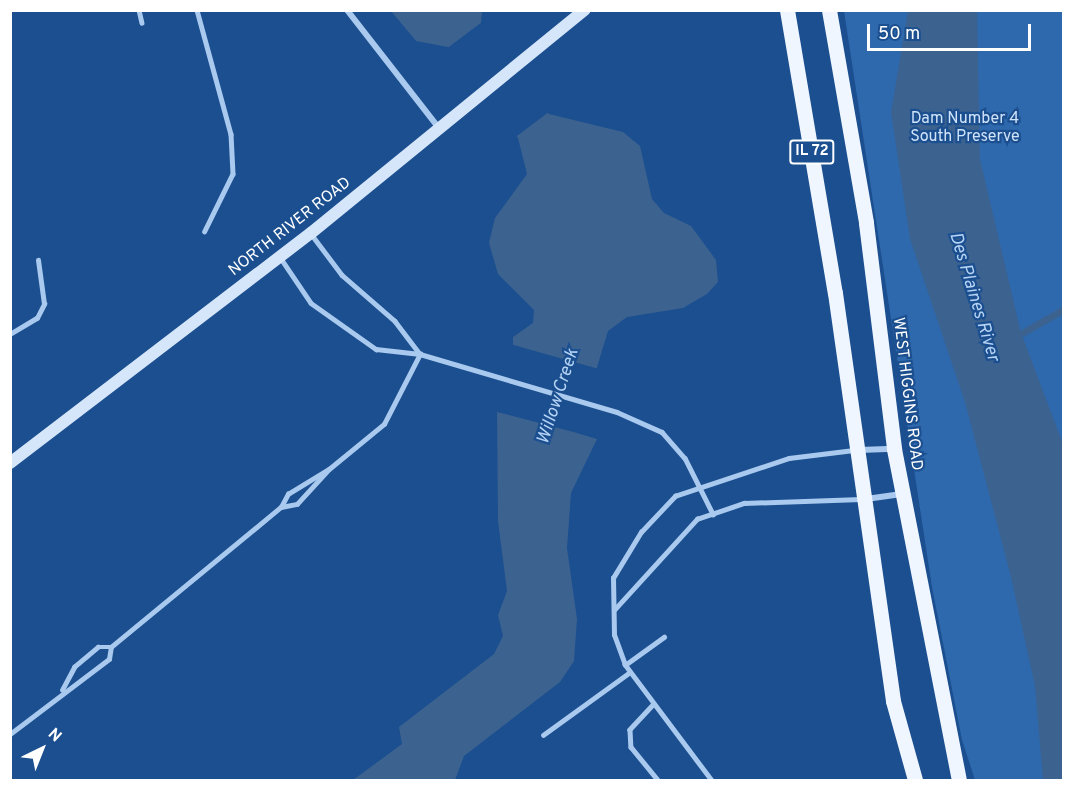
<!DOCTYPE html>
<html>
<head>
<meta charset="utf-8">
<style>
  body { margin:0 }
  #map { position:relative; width:1074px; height:791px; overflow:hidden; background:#1b4f8f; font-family:Overpass,sans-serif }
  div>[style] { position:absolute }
  .green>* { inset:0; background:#2e69ad }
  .water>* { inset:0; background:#3c6290 }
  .pier>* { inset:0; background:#1b4f8f; transform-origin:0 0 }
  .stream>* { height:7px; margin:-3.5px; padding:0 3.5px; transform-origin:3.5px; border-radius:3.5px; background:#3c6290 }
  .service>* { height:4.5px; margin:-2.25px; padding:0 2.25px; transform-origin:2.25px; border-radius:2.25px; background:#a9c9ee }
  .minor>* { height:6px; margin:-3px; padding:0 3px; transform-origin:3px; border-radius:3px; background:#a9c9ee }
  .secondary>* { height:12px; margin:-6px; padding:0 6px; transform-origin:6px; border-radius:6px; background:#d6e6fa }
  .primary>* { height:15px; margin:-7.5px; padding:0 7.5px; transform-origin:7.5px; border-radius:7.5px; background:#f0f6ff }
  span { translate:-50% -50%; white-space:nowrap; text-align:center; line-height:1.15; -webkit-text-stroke:4.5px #1b4f8f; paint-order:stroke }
  .shield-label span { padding:2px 4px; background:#1b4f8f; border:2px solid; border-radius:4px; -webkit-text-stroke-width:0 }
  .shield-label { font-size:15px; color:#fff; font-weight:700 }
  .park-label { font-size:16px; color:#cfe3fa }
  .street-label { font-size:16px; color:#fff }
  .water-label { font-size:18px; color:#b5d3f5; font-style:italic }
  .frame { position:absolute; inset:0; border:12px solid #fff; pointer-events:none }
  .north { position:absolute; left:12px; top:719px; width:60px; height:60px; -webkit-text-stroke:4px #1b4f8f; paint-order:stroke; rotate:43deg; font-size:16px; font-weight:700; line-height:24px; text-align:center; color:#fff }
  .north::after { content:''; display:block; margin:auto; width:21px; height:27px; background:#fff; clip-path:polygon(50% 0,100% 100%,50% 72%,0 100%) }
  .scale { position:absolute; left:867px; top:24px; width:164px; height:27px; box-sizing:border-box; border:3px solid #fff; border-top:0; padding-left:8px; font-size:18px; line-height:21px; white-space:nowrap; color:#fff; -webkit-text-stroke:4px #1b4f8f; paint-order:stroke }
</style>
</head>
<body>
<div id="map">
  <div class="green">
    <i style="clip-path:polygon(844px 11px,1063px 11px,1063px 780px,975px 780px,962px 740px,932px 587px)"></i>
  </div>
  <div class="water">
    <i style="clip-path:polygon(391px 11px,482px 11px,481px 23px,549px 114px,623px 132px,640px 146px,652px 199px,664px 213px,691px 226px,716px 260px,718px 282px,707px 294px,683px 308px,627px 317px,608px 331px,577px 433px,597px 439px,571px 493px,567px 548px,577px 619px,574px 661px,560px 682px,464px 756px,455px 780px,353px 780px,402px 744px,399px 727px,494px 654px,503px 636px,498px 615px,507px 591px,498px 521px,497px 412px,513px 415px,513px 337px,533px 323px,534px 310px,498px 274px,489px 243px,495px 218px,527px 174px,518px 138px,448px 47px,416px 41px)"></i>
    <i style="clip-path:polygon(908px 11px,977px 11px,980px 159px,1021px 333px,1063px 444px,1063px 780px,1043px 780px,1035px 686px,1011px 577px,965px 402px,910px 239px,891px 112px)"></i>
  </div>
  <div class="pier">
    <i style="left:482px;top:22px;width:112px;height:44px;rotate:53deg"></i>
    <i style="clip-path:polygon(510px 344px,599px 369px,581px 431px,600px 439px,494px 411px,510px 412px)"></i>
  </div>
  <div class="stream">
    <i style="left:1015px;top:337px;width:56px;rotate:-29.7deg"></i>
  </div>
  <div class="service">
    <i style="left:139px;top:10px;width:13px;rotate:77deg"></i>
    <i style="left:197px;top:10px;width:129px;rotate:74.7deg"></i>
    <i style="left:231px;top:134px;width:40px;rotate:87.1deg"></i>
    <i style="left:233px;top:174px;width:64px;rotate:116.2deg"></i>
    <i style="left:312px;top:235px;width:50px;rotate:53.1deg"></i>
    <i style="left:342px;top:275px;width:70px;rotate:41deg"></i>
    <i style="left:395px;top:321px;width:41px;rotate:52.9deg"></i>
    <i style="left:280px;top:257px;width:55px;rotate:56deg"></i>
    <i style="left:311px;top:303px;width:80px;rotate:35.3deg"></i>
    <i style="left:376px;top:349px;width:44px;rotate:6.5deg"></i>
    <i style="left:420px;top:354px;width:205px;rotate:16.4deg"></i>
    <i style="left:617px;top:412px;width:49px;rotate:24deg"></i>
    <i style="left:662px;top:432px;width:35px;rotate:49deg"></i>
    <i style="left:685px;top:458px;width:63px;rotate:63.4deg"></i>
    <i style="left:10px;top:334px;width:31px;rotate:-31deg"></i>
    <i style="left:37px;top:318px;width:16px;rotate:-63deg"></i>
    <i style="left:44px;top:304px;width:44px;rotate:-97.8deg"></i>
    <i style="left:281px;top:507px;width:16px;rotate:-11deg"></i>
    <i style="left:297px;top:504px;width:46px;rotate:-47.6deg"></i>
    <i style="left:615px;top:609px;width:122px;rotate:-47.7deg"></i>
    <i style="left:697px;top:519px;width:50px;rotate:-18.8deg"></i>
    <i style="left:744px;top:503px;width:117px;rotate:-2deg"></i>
    <i style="left:625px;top:665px;width:48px;rotate:-35.7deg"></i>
    <i style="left:62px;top:690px;width:26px;rotate:-62deg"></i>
    <i style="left:74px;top:667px;width:31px;rotate:-40deg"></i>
    <i style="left:98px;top:647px;width:13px"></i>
    <i style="left:111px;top:647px;width:220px;rotate:-39.5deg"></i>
    <i style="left:281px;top:507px;width:15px;rotate:-62deg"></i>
    <i style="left:288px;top:494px;width:48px;rotate:-31.4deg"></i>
    <i style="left:329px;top:469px;width:71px;rotate:-39.3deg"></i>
    <i style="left:384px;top:424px;width:79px;rotate:-62.8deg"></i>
    <i style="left:653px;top:705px;width:34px;rotate:133deg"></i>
    <i style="left:630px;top:730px;width:17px;rotate:87deg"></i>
    <i style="left:631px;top:747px;width:43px;rotate:50.7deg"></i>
    <i style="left:10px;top:734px;width:124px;rotate:-37.1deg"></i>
    <i style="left:109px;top:659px;width:12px;rotate:-81deg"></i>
    <i style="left:543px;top:735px;width:107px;rotate:-35.9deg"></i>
    <i style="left:711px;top:780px;width:144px;rotate:-126.8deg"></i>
    <i style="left:625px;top:665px;width:32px;rotate:-110deg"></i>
    <i style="left:614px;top:635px;width:57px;rotate:-91deg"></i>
    <i style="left:613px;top:578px;width:54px;rotate:-58.7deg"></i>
    <i style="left:641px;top:532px;width:50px;rotate:-46.6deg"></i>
    <i style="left:675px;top:496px;width:120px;rotate:-18.4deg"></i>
    <i style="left:789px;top:458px;width:65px;rotate:-7deg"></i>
  </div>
  <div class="minor">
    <i style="left:347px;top:10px;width:150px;rotate:52.1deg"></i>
    <i style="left:859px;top:450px;width:35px;rotate:-2deg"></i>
    <i style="left:866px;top:499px;width:36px;rotate:-8deg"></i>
  </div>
  <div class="secondary">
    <i style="left:10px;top:463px;width:379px;rotate:-37.4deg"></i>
    <i style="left:311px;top:233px;width:353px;rotate:-39.2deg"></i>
  </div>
  <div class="primary">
    <i style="left:787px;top:10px;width:287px;rotate:80.4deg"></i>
    <i style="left:835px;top:293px;width:412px;rotate:81.9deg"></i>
    <i style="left:893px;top:701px;width:82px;rotate:74.4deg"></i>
    <i style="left:829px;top:10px;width:216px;rotate:80.1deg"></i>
    <i style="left:866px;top:223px;width:228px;rotate:82.9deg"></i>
    <i style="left:894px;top:449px;width:337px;rotate:78.9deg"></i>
  </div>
  <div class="shield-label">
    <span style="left:812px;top:152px">IL 72</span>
  </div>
  <div class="park-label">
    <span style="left:965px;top:128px">Dam Number 4<br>South Preserve</span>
  </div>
  <div class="street-label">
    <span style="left:290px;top:227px;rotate:-38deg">NORTH RIVER ROAD</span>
    <span style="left:907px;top:394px;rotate:83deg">WEST HIGGINS ROAD</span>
  </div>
  <div class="water-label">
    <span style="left:973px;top:297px;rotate:73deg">Des Plaines River</span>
    <span style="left:559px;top:397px;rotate:-72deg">Willow Creek</span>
  </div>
  <div class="frame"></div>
  <div class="north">N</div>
  <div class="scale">50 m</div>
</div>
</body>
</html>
